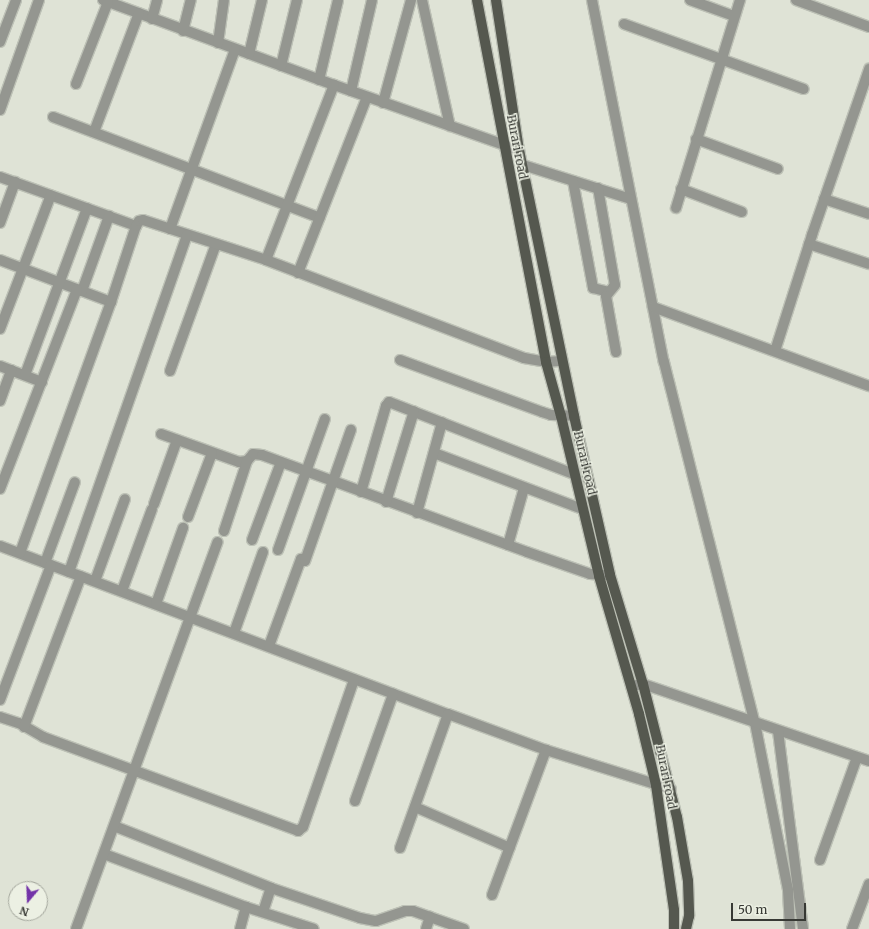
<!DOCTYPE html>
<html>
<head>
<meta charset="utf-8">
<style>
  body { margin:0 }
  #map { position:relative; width:869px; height:929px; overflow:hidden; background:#dfe3d6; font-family:Merriweather,serif }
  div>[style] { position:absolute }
  .roads { filter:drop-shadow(1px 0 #bdc1b6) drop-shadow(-1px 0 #bdc1b6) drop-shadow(0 1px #bdc1b6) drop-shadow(0 -1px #bdc1b6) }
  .minor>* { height:10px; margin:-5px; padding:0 5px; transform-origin:5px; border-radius:5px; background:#949690 }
  .major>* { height:10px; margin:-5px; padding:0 5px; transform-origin:5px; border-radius:5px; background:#55584f }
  span { translate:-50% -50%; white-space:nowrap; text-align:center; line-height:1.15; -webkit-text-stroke:3px #ecf0e3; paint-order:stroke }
  .street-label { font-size:12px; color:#373934 }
  .north { position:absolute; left:8px; top:881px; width:40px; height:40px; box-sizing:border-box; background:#ecf0e3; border:1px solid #a4a79d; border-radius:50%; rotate:199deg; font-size:11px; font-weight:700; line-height:16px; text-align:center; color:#373934 }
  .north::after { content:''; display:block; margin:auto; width:14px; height:18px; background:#7333a8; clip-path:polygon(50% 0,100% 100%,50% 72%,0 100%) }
  .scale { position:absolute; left:731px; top:903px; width:75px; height:18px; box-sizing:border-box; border:2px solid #373934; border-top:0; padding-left:5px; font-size:12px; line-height:14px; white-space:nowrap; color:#373934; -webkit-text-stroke:3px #ecf0e3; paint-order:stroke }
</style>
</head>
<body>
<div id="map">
  <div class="roads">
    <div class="minor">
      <i style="left:103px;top:0;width:246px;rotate:20.2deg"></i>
      <i style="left:334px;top:85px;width:196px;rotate:19.4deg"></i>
      <i style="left:422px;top:0;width:129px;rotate:77.5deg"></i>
      <i style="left:592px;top:0;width:369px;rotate:78.8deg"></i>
      <i style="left:664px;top:362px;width:372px;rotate:75.9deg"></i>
      <i style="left:755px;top:723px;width:170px;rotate:78.8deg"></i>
      <i style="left:788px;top:890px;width:39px;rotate:87deg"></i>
      <i style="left:690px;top:0;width:47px;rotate:20deg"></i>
      <i style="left:796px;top:0;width:78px;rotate:20.3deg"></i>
      <i style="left:152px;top:19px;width:20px;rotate:-75deg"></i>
      <i style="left:624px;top:24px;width:191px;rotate:19.9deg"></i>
      <i style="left:183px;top:31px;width:32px;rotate:-76deg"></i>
      <i style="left:0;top:42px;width:45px;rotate:-69.1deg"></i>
      <i style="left:218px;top:43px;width:43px;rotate:-82.1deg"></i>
      <i style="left:249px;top:54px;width:56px;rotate:-76.5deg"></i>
      <i style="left:281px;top:66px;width:68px;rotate:-76.4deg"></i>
      <i style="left:319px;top:80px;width:82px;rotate:-76.6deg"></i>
      <i style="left:76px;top:84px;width:88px;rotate:-68.7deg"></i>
      <i style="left:351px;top:91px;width:93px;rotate:-77deg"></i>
      <i style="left:383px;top:103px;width:107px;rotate:-74.8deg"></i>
      <i style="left:0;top:110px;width:117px;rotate:-70.5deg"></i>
      <i style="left:53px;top:117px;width:285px;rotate:20.7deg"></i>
      <i style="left:94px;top:132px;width:127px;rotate:-69.3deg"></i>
      <i style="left:696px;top:139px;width:87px;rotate:20.1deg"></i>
      <i style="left:523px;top:165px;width:113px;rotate:17.5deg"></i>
      <i style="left:0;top:177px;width:145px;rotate:19.8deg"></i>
      <i style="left:573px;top:181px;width:109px;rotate:79.4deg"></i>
      <i style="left:593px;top:288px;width:16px;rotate:14deg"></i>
      <i style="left:598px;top:188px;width:98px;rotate:80.1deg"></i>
      <i style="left:615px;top:285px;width:14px;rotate:129deg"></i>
      <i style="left:606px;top:296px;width:57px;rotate:79.9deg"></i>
      <i style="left:681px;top:189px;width:65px;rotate:20.7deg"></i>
      <i style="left:824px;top:199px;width:47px;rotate:18.4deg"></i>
      <i style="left:676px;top:208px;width:218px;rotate:-72.9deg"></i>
      <i style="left:0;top:223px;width:44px;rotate:-69.9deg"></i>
      <i style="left:170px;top:229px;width:191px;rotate:-70.1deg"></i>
      <i style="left:809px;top:244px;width:63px;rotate:18.4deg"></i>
      <i style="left:0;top:260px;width:119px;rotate:20.7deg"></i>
      <i style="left:266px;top:260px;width:188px;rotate:-68.8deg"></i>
      <i style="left:298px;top:273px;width:189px;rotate:-68.6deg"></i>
      <i style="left:82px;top:291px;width:80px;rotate:-70.2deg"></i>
      <i style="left:653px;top:307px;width:230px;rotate:20.1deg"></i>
      <i style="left:0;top:329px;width:143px;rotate:-69.2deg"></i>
      <i style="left:775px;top:351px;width:122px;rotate:-72.3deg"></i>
      <i style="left:812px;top:235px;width:176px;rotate:-71deg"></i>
      <i style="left:400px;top:360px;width:151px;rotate:20.1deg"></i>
      <i style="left:542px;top:412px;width:9px;rotate:18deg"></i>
      <i style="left:551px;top:415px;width:23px;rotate:2deg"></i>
      <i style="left:0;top:366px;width:45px;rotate:20.9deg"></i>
      <i style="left:170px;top:371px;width:135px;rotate:-70.1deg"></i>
      <i style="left:25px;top:375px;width:178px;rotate:-69.6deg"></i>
      <i style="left:0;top:401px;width:33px;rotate:-70deg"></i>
      <i style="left:161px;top:434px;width:83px;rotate:19.7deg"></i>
      <i style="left:239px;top:462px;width:8px;rotate:-7deg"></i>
      <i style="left:247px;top:461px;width:9px;rotate:-49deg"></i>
      <i style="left:253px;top:454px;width:9px;rotate:6deg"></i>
      <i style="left:262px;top:455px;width:282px;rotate:20.1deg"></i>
      <i style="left:527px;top:552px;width:67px;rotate:19.2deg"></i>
      <i style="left:590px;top:574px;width:16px;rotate:4deg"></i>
      <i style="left:434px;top:453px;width:158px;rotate:20.7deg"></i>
      <i style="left:0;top:489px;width:214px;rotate:-68.9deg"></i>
      <i style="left:361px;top:492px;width:90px;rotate:-73.8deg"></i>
      <i style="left:386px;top:406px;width:5px;rotate:-53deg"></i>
      <i style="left:389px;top:402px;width:199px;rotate:21.3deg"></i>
      <i style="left:386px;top:502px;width:95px;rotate:-72.9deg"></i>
      <i style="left:154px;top:504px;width:68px;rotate:-70.2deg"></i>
      <i style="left:417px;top:513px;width:94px;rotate:-74.6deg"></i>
      <i style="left:188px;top:517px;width:68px;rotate:-69.4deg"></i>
      <i style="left:224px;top:531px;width:74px;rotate:-71.8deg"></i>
      <i style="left:252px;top:540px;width:83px;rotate:-69.6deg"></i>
      <i style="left:508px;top:545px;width:59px;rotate:-74.3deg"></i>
      <i style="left:0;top:546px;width:478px;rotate:20.6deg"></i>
      <i style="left:448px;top:714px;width:104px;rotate:20.2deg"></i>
      <i style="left:546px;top:750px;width:131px;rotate:17.3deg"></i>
      <i style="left:278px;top:550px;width:139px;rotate:-70.3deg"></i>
      <i style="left:20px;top:553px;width:267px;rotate:-70.1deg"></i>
      <i style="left:111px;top:302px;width:80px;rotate:-71.8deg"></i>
      <i style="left:136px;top:226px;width:6px;rotate:-59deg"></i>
      <i style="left:139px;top:221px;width:4px;rotate:-14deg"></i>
      <i style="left:143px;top:220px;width:129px;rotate:18deg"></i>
      <i style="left:266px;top:260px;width:276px;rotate:20.8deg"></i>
      <i style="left:524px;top:358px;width:22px;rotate:10deg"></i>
      <i style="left:546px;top:362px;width:16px;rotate:-4deg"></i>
      <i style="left:45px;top:563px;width:86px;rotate:-69.7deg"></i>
      <i style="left:69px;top:572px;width:357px;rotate:-70.7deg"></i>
      <i style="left:95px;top:581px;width:87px;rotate:-69.9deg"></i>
      <i style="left:122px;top:591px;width:87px;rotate:-69.9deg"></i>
      <i style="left:156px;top:604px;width:81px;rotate:-70.4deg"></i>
      <i style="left:234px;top:633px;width:86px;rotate:-70.3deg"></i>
      <i style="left:269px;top:646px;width:93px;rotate:-69.8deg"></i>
      <i style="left:301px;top:559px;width:4px;rotate:27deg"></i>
      <i style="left:305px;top:561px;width:139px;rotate:-70.7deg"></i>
      <i style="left:631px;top:686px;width:12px;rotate:-9deg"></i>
      <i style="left:643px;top:684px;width:239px;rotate:18.8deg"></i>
      <i style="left:0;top:700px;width:144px;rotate:-69.3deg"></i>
      <i style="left:0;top:717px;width:20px;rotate:18deg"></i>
      <i style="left:19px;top:723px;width:28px;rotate:30deg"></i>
      <i style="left:43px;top:737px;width:272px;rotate:20.2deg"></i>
      <i style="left:298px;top:831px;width:6px;rotate:-39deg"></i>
      <i style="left:303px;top:827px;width:156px;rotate:-70.9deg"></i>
      <i style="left:24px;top:727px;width:161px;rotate:-69.3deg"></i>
      <i style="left:778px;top:731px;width:200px;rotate:82.8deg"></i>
      <i style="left:355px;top:801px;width:114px;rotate:-70.4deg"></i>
      <i style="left:415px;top:807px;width:103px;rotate:23.3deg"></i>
      <i style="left:114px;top:826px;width:169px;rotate:21.5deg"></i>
      <i style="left:271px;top:888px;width:94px;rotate:18.6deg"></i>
      <i style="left:360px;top:918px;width:16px;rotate:11deg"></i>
      <i style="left:376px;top:921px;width:31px;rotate:-19deg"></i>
      <i style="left:405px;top:911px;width:8px"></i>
      <i style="left:413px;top:911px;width:54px;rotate:19.4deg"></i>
      <i style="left:400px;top:848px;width:142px;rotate:-70.3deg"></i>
      <i style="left:104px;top:854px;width:152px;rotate:20.5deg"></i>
      <i style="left:246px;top:907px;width:71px;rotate:17.9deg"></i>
      <i style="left:820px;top:860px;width:109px;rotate:-70.2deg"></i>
      <i style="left:492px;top:895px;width:155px;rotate:-69.6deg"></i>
      <i style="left:263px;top:912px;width:25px;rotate:-72deg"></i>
      <i style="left:76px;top:929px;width:412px;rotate:-69.9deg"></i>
      <i style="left:240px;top:929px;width:23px;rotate:-75deg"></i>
      <i style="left:426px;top:929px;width:13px;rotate:-72deg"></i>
      <i style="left:852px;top:929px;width:48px;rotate:-69.3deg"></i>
    </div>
    <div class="major">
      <i style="left:477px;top:0;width:369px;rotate:79.2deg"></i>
      <i style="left:546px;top:362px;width:56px;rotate:74.5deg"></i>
      <i style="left:561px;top:416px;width:164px;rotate:76.6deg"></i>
      <i style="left:599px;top:576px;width:144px;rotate:73.8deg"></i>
      <i style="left:639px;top:714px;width:73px;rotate:76.5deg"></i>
      <i style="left:656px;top:785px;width:126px;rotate:81.8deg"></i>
      <i style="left:674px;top:910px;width:19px;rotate:90deg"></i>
      <i style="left:496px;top:0;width:152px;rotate:81.3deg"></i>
      <i style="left:519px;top:150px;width:272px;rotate:78.3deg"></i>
      <i style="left:574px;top:416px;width:163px;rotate:77.2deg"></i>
      <i style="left:610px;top:575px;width:114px;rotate:73.2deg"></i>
      <i style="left:643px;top:684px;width:137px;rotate:75.7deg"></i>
      <i style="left:677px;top:817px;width:65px;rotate:80.2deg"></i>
      <i style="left:688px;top:881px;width:35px;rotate:88deg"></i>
      <i style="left:689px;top:916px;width:13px;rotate:103deg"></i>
    </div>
  </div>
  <div class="street-label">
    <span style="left:517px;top:147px;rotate:79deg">Burari road</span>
    <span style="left:585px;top:463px;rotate:77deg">Burari road</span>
    <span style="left:666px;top:777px;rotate:79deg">Burari road</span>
  </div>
  <div class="north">N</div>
  <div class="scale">50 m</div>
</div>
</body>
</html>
